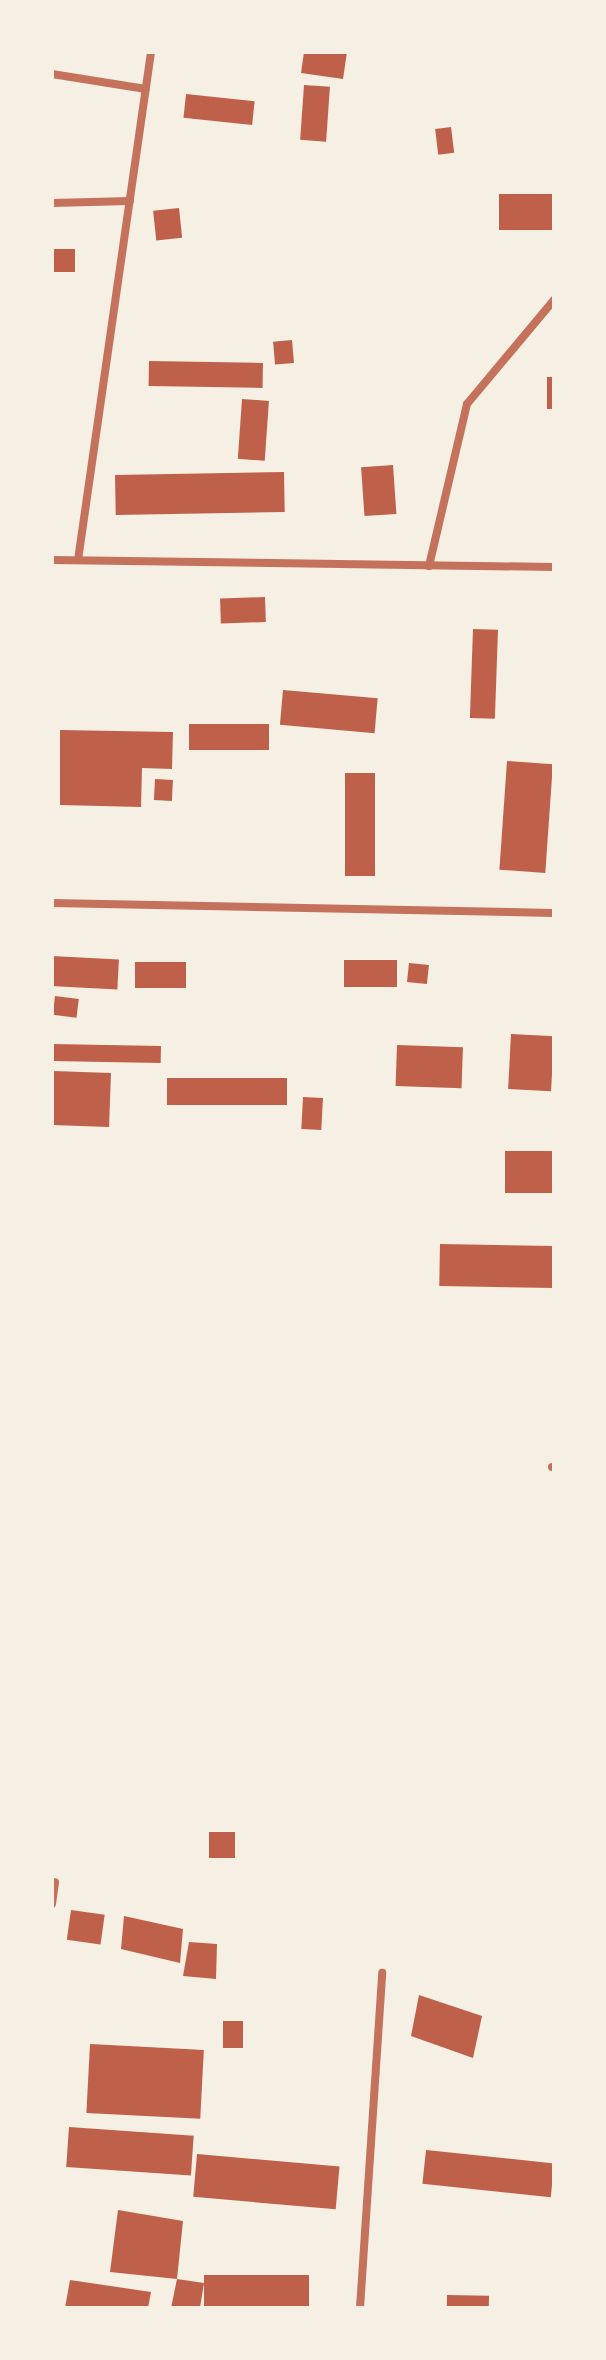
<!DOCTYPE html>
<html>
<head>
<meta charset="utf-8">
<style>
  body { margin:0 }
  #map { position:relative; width:606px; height:2360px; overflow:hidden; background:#f6efe4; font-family:"Alegreya Sans",sans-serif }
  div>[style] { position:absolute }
  .building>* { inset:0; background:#bf614a; transform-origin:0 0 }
  .minor>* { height:8px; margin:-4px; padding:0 4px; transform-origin:4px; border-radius:4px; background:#c5725c }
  span { translate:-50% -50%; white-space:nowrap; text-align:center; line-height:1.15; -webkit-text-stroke:6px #f6efe4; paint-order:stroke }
  .frame { position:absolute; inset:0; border:54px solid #f6efe4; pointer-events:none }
</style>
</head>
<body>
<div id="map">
  <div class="building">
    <i style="clip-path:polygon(304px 52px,347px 52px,343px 79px,301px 73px)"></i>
    <i style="left:304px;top:85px;width:26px;height:55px;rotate:4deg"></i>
    <i style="left:186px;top:94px;width:69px;height:24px;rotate:6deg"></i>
    <i style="left:451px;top:127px;width:26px;height:16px;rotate:83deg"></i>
    <i style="left:499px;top:194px;width:55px;height:36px"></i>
    <i style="left:179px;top:208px;width:30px;height:26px;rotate:84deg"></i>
    <i style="left:52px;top:249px;width:23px;height:23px"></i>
    <i style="left:292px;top:340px;width:23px;height:19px;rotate:85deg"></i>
    <i style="left:149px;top:361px;width:114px;height:25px;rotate:1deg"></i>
    <i style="left:547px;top:377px;width:7px;height:32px"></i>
    <i style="left:242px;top:399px;width:27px;height:60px;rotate:4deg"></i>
    <i style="left:393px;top:465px;width:49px;height:32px;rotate:86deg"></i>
    <i style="left:284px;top:472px;width:40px;height:169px;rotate:89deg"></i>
    <i style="left:265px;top:597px;width:25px;height:45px;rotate:88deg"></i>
    <i style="left:473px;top:629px;width:25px;height:89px;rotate:2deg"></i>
    <i style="left:283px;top:690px;width:95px;height:35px;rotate:5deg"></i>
    <i style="left:189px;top:724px;width:80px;height:26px"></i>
    <i style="clip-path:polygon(60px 730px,173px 732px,172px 769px,142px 768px,141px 807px,60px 805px)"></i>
    <i style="left:507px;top:761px;width:46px;height:109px;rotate:4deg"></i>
    <i style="left:345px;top:773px;width:30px;height:103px"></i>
    <i style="left:155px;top:779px;width:18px;height:21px;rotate:3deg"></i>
    <i style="left:52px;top:956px;width:67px;height:30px;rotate:3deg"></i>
    <i style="left:344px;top:960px;width:53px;height:27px"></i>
    <i style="left:135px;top:962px;width:51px;height:26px"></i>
    <i style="left:409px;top:963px;width:20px;height:19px;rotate:6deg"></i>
    <i style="left:55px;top:996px;width:24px;height:19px;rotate:7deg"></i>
    <i style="left:511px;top:1034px;width:43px;height:55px;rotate:3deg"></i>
    <i style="left:52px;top:1044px;width:109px;height:17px;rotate:1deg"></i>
    <i style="left:397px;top:1045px;width:66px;height:41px;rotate:2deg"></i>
    <i style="left:54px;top:1071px;width:57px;height:54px;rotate:2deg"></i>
    <i style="left:287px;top:1078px;width:27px;height:120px;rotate:90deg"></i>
    <i style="left:303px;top:1097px;width:20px;height:32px;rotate:3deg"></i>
    <i style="left:554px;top:1151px;width:42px;height:49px;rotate:90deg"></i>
    <i style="left:440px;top:1244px;width:114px;height:42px;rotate:1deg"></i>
    <i style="left:209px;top:1832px;width:26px;height:26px"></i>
    <i style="left:71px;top:1910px;width:34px;height:30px;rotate:8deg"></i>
    <i style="clip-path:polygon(124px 1916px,183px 1929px,180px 1963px,121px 1949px)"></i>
    <i style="clip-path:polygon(189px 1942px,217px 1944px,216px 1979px,183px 1976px)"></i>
    <i style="clip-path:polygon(419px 1995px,482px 2016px,473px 2058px,411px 2036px)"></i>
    <i style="left:223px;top:2021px;width:20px;height:27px"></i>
    <i style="left:90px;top:2044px;width:114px;height:69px;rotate:3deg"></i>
    <i style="left:69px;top:2127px;width:125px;height:40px;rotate:4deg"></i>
    <i style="left:426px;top:2150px;width:129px;height:34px;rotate:6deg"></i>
    <i style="left:197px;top:2154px;width:143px;height:43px;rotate:5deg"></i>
    <i style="clip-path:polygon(118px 2210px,183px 2221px,177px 2279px,204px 2283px,200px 2308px,171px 2308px,177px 2279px,110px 2272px)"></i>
    <i style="left:204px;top:2275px;width:105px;height:33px"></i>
    <i style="clip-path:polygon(70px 2280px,151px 2292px,148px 2308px,65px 2308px)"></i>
    <i style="left:447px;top:2295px;width:42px;height:13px;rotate:1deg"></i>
  </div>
  <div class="minor">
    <i style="left:52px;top:74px;width:95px;rotate:9.1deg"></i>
    <i style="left:52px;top:203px;width:78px;rotate:-1.5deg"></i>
    <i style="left:52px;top:560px;width:502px;rotate:0.8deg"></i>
    <i style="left:78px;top:560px;width:513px;rotate:-81.82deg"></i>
    <i style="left:429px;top:566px;width:166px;rotate:-76.8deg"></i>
    <i style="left:467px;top:404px;width:136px;rotate:-50.1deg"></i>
    <i style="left:52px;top:903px;width:502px;rotate:1.14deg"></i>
    <i style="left:552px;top:1467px;width:2px"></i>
    <i style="left:52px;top:1904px;width:22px;rotate:-82deg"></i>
    <i style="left:360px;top:2308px;width:336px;rotate:-86.2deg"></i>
  </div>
  <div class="frame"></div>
</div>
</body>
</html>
